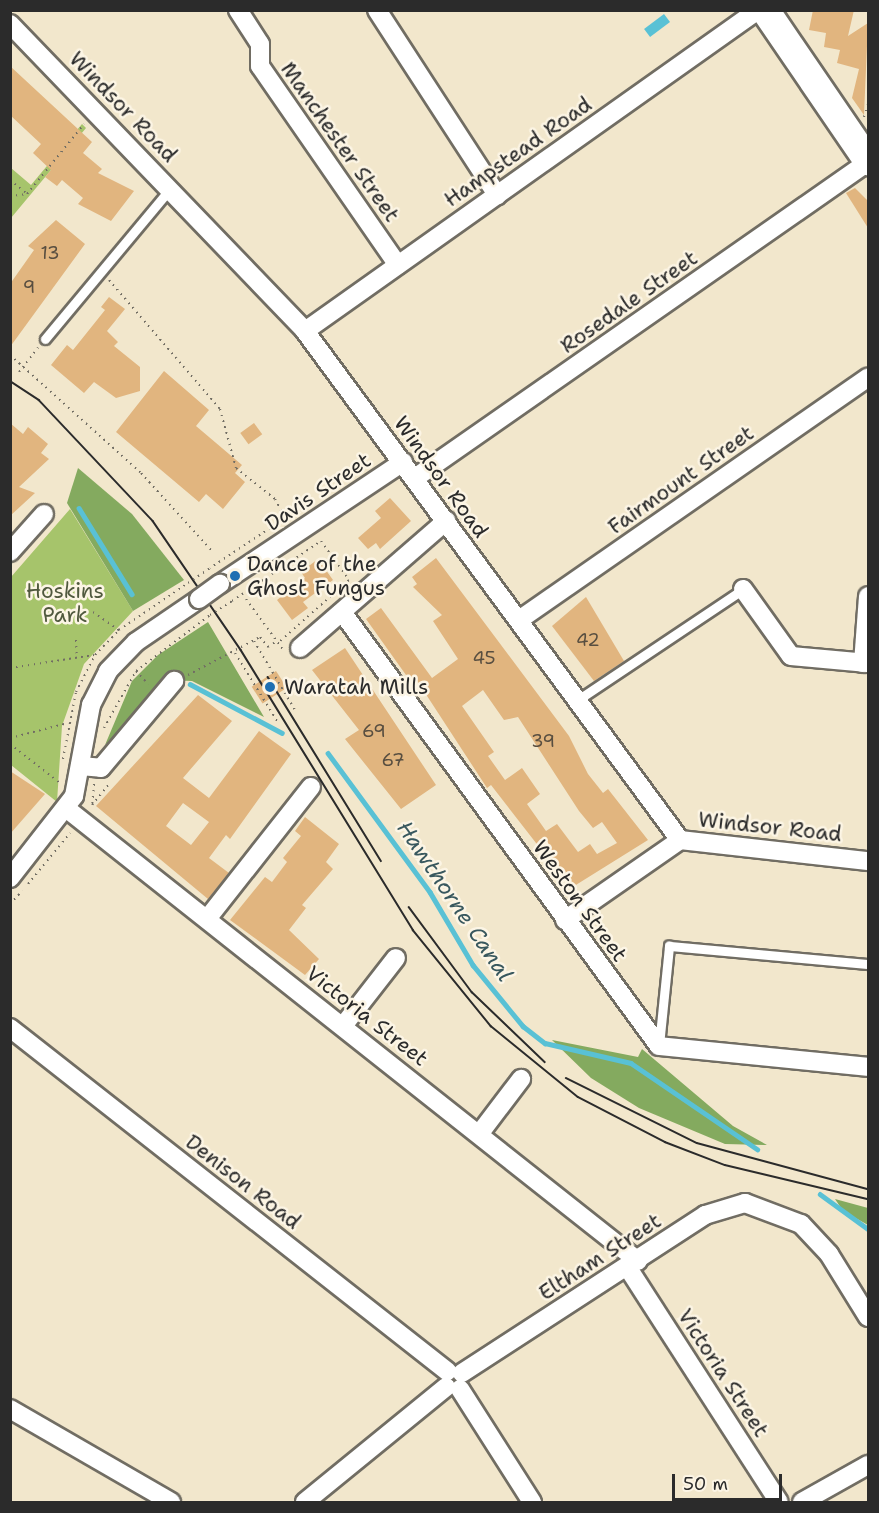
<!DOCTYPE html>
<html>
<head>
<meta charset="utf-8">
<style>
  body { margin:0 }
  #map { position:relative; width:879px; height:1513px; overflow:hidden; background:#f2e7cc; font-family:"Shantell Sans",sans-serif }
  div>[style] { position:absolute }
  .green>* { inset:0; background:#a6c46b }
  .forest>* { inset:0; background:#84aa5f }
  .water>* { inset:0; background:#59c1d5; transform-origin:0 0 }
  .stream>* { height:4.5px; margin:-2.25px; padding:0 2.25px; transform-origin:2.25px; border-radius:2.25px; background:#59c1d5 }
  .building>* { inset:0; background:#e1b57f; transform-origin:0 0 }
  .path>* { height:2px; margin-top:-1px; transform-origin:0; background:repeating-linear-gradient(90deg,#716d63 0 1.5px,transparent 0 6px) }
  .roads { filter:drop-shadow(2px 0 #716d63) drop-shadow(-2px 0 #716d63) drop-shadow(0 2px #716d63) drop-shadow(0 -2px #716d63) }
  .lane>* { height:9px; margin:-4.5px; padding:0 4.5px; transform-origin:4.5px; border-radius:4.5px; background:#fff }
  .street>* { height:18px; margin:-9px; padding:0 9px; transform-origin:9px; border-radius:9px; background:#fff }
  .primary>* { height:28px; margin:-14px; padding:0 14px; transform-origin:14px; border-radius:14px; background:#fff }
  .tram>* { height:1.5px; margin:-0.75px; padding:0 0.75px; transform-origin:0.75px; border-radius:0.75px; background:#2b2b2b }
  .path-bridge>* { height:2px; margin-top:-1px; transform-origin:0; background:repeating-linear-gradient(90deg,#716d63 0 1.5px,transparent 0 6px) }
  .bridges { filter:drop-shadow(2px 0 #716d63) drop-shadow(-2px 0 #716d63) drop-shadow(0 2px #716d63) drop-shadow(0 -2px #716d63) }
  .street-bridge>* { height:18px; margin:-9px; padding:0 9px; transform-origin:9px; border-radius:9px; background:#fff }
  .dots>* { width:16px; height:16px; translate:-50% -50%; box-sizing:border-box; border:3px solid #fcf5e5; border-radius:50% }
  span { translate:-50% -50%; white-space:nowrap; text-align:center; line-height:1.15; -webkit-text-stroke:5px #fcf5e5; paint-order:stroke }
  .number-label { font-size:18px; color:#584e40 }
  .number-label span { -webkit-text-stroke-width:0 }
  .street-label { font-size:21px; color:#2b2b2b }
  .poi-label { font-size:21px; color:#2b2b2b }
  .left { translate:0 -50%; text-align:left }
  .park-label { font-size:21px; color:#50593e }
  .water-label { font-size:22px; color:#39585e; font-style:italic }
  .frame { position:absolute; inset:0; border:12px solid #2b2b2b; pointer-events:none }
  .scale { position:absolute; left:672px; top:1474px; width:110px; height:27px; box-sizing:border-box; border:3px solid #2b2b2b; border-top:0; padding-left:8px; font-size:18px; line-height:21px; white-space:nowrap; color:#2b2b2b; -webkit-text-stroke:4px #fcf5e5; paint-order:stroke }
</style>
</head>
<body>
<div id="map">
  <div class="green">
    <i style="clip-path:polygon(82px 124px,86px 128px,11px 218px,11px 168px,31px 185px)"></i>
    <i style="clip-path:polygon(70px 509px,133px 611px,84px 664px,62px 726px,57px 802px,11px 765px,11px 577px)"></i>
  </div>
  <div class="forest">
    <i style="clip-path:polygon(78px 468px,132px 514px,184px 580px,133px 611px,67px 503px)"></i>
    <i style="clip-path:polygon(208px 622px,264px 717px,192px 681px,168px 680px,105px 745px,132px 681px,158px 655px)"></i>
    <i style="clip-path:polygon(552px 1040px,638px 1057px,642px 1049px,733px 1126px,767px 1145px,725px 1144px,639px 1108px,591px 1078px)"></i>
    <i style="clip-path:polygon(835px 1199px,868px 1208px,868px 1225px,843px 1211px)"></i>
  </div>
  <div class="water">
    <i style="left:664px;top:14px;width:10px;height:25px;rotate:53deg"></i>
  </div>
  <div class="stream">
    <i style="left:79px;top:508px;width:101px;rotate:58.4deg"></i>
    <i style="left:190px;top:684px;width:104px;rotate:28deg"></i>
    <i style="left:328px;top:753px;width:172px;rotate:53.7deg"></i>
    <i style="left:430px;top:892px;width:85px;rotate:59.5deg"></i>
    <i style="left:473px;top:965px;width:79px;rotate:50.7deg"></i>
    <i style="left:523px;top:1026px;width:28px;rotate:38deg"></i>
    <i style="left:545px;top:1043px;width:88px;rotate:13.1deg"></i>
    <i style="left:631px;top:1063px;width:153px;rotate:34.3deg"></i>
    <i style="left:820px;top:1194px;width:59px;rotate:36.1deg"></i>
  </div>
  <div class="building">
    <i style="clip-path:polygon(813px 10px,854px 10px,848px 36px,868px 23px,864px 115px,852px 98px,859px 69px,837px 63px,840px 50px,824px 47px,826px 33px,809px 30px)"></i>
    <i style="clip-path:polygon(10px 66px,92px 142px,83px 153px,102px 169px,98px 173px,134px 191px,111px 221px,78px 204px,83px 198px,62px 180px,57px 186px,45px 177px,51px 170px,33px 153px,41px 144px,10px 115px)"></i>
    <i style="clip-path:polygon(855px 188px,868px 201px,868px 228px,846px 193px)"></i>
    <i style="clip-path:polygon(56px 220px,85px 244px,10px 347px,10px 284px,34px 250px,28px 246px)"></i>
    <i style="clip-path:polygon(109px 297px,125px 309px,107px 331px,118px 342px,114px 346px,140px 367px,140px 391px,116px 398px,94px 382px,84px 393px,51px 365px,67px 345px,73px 350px,105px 310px,101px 307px)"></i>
    <i style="clip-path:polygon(164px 371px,209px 410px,196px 426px,242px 465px,235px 473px,245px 482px,223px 509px,206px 494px,199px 502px,116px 432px)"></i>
    <i style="clip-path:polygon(10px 423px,23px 434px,28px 427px,48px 444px,41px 453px,49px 459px,19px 487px,35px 493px,10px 516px)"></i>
    <i style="left:254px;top:423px;width:14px;height:17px;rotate:54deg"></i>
    <i style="clip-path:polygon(390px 498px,411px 521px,380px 549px,376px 543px,368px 549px,358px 538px,381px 518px,375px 511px)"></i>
    <i style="clip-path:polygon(evenodd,436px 558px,569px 736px,588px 774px,603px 793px,608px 789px,648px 840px,571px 888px,491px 785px,487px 788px,416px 679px,411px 682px,366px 619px,381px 608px,432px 678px,458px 659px,433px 621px,442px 615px,413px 587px,417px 584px,412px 577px,436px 558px,483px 690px,504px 720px,518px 717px,579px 811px,593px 828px,602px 822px,617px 843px,597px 854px,590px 844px,578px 852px,557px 824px,546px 831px,527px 804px,540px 794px,522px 768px,505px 780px,488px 756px,494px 752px,462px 706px,483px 690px)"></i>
    <i style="clip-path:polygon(318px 559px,333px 580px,303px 602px,308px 608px,292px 620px,277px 600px,305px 578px,301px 572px)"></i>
    <i style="clip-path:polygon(586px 597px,624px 661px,594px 681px,552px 626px)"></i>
    <i style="clip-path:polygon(345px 648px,436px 785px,401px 809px,345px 739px,359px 730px,312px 670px)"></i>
    <i style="left:276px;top:671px;width:20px;height:29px;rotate:57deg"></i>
    <i style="clip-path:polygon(evenodd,198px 695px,232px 721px,183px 778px,209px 798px,259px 731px,291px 754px,230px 839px,226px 835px,209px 858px,229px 873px,208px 899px,96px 806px,198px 695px,183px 803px,209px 822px,191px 845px,166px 826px,183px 803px)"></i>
    <i style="clip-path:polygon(10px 771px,45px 794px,10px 834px)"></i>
    <i style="clip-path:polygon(305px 817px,339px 844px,326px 862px,333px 869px,302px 905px,306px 908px,289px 930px,319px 959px,305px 975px,230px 920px,265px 877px,272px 882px,287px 862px,283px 858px,301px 836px,295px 831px)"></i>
  </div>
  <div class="path">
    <i style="left:864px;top:117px;width:14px;rotate:-73deg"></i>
    <i style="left:10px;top:180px;width:22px;rotate:39deg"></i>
    <i style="left:10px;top:196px;width:17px;rotate:-7deg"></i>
    <i style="left:27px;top:194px;width:90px;rotate:-50.8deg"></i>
    <i style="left:109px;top:280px;width:170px;rotate:49.3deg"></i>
    <i style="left:220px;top:409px;width:61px;rotate:74.8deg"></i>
    <i style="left:236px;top:468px;width:50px;rotate:38.5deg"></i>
    <i style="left:275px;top:499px;width:21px;rotate:62deg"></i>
    <i style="left:285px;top:518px;width:90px;rotate:146.3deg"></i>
    <i style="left:10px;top:355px;width:176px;rotate:42deg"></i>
    <i style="left:141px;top:473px;width:107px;rotate:47.7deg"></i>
    <i style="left:19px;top:372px;width:31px;rotate:-52deg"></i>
    <i style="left:246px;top:599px;width:64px;rotate:53.8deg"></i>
    <i style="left:232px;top:601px;width:107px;rotate:-34deg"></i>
    <i style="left:321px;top:541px;width:48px;rotate:54.3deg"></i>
    <i style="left:349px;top:580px;width:95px;rotate:138.4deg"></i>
    <i style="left:93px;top:612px;width:32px;rotate:35deg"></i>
    <i style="left:76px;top:640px;width:18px;rotate:87deg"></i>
    <i style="left:254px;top:641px;width:80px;rotate:59.3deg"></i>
    <i style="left:235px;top:653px;width:80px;rotate:58.3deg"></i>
    <i style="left:10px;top:668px;width:85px;rotate:-8.8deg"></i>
    <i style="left:136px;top:671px;width:18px;rotate:47deg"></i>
    <i style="left:188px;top:675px;width:81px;rotate:-27.8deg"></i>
    <i style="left:260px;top:637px;width:13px;rotate:51deg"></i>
    <i style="left:268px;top:647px;width:11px;rotate:-34deg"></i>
    <i style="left:104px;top:728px;width:65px;rotate:-60.7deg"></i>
    <i style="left:136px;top:671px;width:93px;rotate:-37.1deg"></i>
    <i style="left:10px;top:738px;width:60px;rotate:-14.5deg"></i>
    <i style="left:10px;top:744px;width:63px;rotate:38deg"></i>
    <i style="left:63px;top:759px;width:68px;rotate:-79deg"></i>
    <i style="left:76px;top:692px;width:42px;rotate:-62.8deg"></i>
    <i style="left:95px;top:655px;width:35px;rotate:-46deg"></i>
    <i style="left:119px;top:630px;width:83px;rotate:-34.3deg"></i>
    <i style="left:94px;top:784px;width:21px;rotate:95deg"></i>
    <i style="left:92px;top:805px;width:27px;rotate:-51deg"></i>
    <i style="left:28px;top:884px;width:66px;rotate:-50.5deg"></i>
    <i style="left:10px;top:904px;width:18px;rotate:-47deg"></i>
  </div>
  <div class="roads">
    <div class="lane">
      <i style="left:45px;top:339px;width:195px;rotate:-50.2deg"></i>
      <i style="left:576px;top:701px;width:201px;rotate:-33.8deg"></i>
      <i style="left:659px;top:1045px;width:100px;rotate:-84.2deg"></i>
      <i style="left:669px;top:946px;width:200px;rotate:5.2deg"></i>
    </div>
    <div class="street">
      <i style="left:238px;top:10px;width:40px;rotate:57.1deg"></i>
      <i style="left:260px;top:44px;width:22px;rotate:90deg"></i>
      <i style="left:260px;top:66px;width:242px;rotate:55.3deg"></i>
      <i style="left:377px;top:10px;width:221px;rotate:57deg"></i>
      <i style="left:10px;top:24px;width:426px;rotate:46.1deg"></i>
      <i style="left:305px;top:331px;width:632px;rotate:53.62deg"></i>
      <i style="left:680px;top:840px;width:189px;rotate:6.4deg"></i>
      <i style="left:305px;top:331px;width:555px;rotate:-35.32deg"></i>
      <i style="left:415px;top:478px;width:552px;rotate:-34.9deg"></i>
      <i style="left:10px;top:552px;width:51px;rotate:-48.2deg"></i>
      <i style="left:220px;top:584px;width:220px;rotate:-33.7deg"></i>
      <i style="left:743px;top:589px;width:82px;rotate:54.4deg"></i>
      <i style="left:791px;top:656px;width:77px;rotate:5.2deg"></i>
      <i style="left:342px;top:612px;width:537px;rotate:53.86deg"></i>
      <i style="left:659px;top:1046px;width:210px;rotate:5.7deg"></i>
      <i style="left:519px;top:620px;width:425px;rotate:-34.8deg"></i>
      <i style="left:300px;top:648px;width:194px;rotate:-41deg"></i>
      <i style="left:863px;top:663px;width:67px;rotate:-85.7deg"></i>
      <i style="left:80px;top:766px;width:21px;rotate:5deg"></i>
      <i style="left:101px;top:768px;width:114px;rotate:-50deg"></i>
      <i style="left:67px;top:809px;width:728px;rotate:38.36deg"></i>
      <i style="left:10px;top:878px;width:104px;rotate:-52deg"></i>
      <i style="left:74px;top:796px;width:93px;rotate:-79.4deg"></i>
      <i style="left:91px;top:705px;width:38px;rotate:-63deg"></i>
      <i style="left:108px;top:671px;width:40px;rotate:-46deg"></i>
      <i style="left:136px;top:642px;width:76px;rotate:-34.3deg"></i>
      <i style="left:207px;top:919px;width:168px;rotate:-51.8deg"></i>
      <i style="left:565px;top:920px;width:140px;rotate:-34.8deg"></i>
      <i style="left:343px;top:1026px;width:86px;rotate:-52.1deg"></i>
      <i style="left:10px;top:1028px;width:556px;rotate:38.13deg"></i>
      <i style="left:480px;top:1133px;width:68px;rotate:-52.8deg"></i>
      <i style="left:628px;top:1268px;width:278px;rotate:57.2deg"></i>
      <i style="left:462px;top:1373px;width:290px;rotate:-33deg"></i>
      <i style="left:705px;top:1215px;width:42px;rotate:-16.7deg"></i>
      <i style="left:745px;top:1203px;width:60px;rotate:20.6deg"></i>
      <i style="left:801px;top:1224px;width:41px;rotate:47deg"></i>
      <i style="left:829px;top:1254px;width:74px;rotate:58.2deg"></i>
      <i style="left:460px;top:1389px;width:134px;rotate:57.5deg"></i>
      <i style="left:10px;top:1409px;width:186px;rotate:30deg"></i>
      <i style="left:305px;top:1502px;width:182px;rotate:-39.2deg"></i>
      <i style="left:802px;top:1502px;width:76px;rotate:-29.3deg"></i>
    </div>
    <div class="primary">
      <i style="left:765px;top:10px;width:183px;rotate:55.7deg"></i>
    </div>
  </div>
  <div class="tram">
    <i style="left:10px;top:381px;width:35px;rotate:33deg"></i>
    <i style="left:39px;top:400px;width:166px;rotate:46.7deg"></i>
    <i style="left:153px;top:521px;width:156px;rotate:55.7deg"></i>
    <i style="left:241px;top:650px;width:329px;rotate:58.4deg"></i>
    <i style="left:413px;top:930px;width:124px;rotate:50.9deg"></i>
    <i style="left:491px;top:1026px;width:112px;rotate:39.2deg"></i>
    <i style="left:578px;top:1097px;width:98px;rotate:27.3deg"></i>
    <i style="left:665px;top:1142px;width:64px;rotate:21deg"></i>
    <i style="left:725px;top:1165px;width:147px;rotate:13.4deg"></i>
    <i style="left:268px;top:677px;width:216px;rotate:58.4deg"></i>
    <i style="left:409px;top:907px;width:106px;rotate:53.5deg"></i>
    <i style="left:472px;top:992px;width:101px;rotate:43.8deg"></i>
    <i style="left:566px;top:1078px;width:146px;rotate:26.4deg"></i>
    <i style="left:697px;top:1143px;width:177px;rotate:15.1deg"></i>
  </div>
  <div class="path-bridge">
    <i style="left:188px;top:583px;width:27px;rotate:-34deg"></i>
    <i style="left:210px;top:615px;width:26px;rotate:-32deg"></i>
  </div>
  <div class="bridges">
    <div class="street-bridge">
      <i style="left:199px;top:599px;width:26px;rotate:-36deg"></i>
    </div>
  </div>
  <div class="dots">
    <i style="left:235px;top:576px;background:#1f6fb2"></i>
    <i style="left:270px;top:687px;background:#1f6fb2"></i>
  </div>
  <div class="number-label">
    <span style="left:50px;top:253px">13</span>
    <span style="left:29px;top:287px">9</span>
    <span style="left:588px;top:640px">42</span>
    <span style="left:484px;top:658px">45</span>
    <span style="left:374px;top:731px">69</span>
    <span style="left:543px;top:741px">39</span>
    <span style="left:393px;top:760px">67</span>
  </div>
  <div class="street-label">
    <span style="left:123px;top:107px;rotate:46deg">Windsor Road</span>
    <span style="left:340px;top:142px;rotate:55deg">Manchester Street</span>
    <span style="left:518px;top:152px;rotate:-35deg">Hampstead Road</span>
    <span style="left:629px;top:302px;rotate:-35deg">Rosedale Street</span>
    <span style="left:441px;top:477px;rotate:54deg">Windsor Road</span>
    <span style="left:681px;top:480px;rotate:-35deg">Fairmount Street</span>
    <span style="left:318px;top:492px;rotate:-34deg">Davis Street</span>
    <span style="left:770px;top:827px;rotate:6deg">Windsor Road</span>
    <span style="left:580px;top:901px;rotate:54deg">Weston Street</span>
    <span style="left:367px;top:1016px;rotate:38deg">Victoria Street</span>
    <span style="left:243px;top:1182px;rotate:38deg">Denison Road</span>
    <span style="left:600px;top:1257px;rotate:-33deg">Eltham Street</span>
    <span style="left:723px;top:1373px;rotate:57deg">Victoria Street</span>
  </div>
  <div class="poi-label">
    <span class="left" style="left:247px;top:576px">Dance of the<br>Ghost Fungus</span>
    <span class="left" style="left:284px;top:687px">Waratah Mills</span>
  </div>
  <div class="park-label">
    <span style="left:65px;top:603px">Hoskins<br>Park</span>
  </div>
  <div class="water-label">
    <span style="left:455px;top:901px;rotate:56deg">Hawthorne Canal</span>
  </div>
  <div class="frame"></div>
  <div class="scale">50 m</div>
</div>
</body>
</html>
